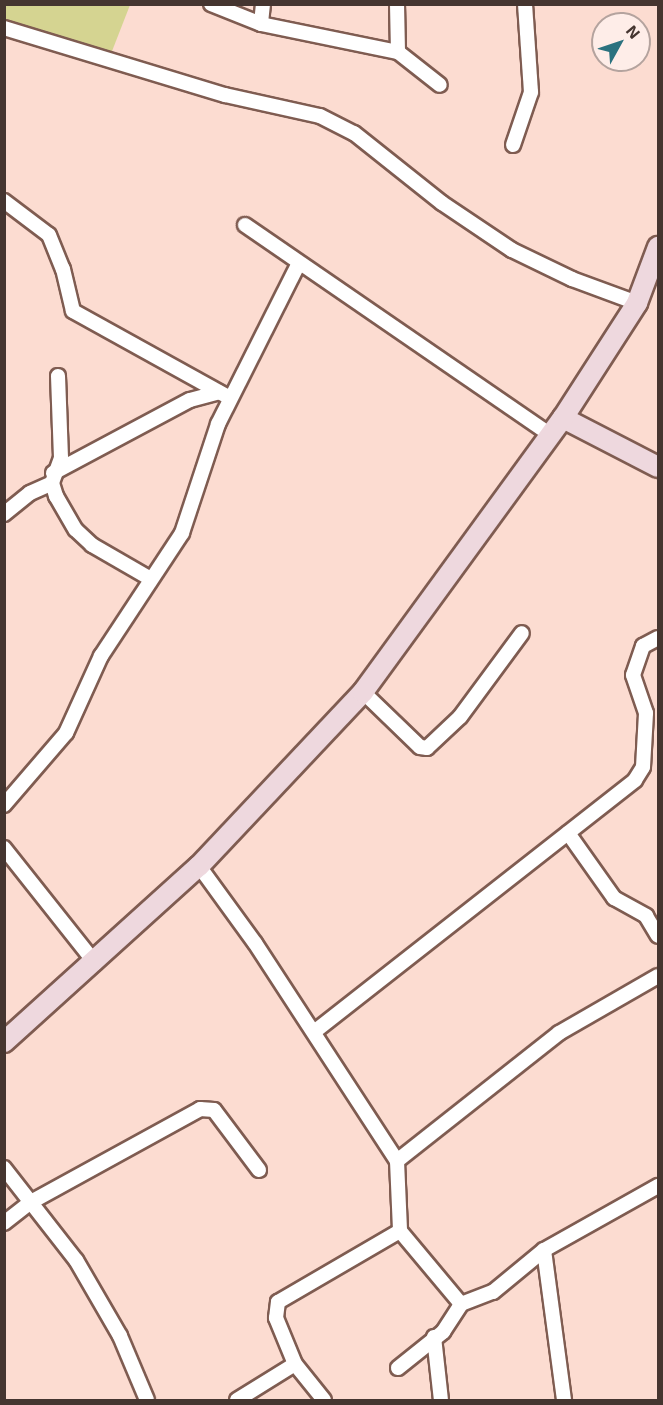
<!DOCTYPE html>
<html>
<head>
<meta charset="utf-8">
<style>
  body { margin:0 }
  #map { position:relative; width:663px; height:1405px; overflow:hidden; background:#fcdcd1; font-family:"Exo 2",sans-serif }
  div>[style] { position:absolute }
  .green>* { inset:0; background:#d5d491 }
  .roads { filter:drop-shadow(2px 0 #7f5c51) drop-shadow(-2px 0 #7f5c51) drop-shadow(0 2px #7f5c51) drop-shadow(0 -2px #7f5c51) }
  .street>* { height:14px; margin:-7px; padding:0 7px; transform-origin:7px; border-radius:7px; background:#fff }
  .secondary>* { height:20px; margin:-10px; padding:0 10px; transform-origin:10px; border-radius:10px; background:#eed8de }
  span { translate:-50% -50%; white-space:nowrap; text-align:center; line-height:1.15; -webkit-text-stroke:6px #feede8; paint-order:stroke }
  .frame { position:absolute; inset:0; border:6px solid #453530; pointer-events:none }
  .north { position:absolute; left:591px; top:12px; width:60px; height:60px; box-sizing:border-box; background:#feede8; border:2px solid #b4a39e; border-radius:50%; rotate:50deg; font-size:16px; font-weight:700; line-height:24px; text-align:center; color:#453530 }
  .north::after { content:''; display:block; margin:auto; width:21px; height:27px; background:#2b727f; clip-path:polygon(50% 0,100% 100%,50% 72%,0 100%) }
</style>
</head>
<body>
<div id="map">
  <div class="green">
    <i style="clip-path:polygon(4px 5px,130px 5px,107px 64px,5px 35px)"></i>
  </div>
  <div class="roads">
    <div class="street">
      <i style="left:211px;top:4px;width:54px;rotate:21.8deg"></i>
      <i style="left:263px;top:4px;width:20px;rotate:96deg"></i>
      <i style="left:261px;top:24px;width:140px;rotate:11.6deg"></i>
      <i style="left:398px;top:52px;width:53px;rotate:38.2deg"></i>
      <i style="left:397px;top:4px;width:48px;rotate:88.8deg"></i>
      <i style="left:4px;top:28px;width:231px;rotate:16.9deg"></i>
      <i style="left:225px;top:95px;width:97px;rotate:12.5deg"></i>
      <i style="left:320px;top:116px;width:38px;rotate:27deg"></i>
      <i style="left:354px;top:133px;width:112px;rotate:38.5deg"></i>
      <i style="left:442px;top:203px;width:84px;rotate:33.9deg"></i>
      <i style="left:512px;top:250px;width:67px;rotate:25.8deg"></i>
      <i style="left:572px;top:279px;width:69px;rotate:20.3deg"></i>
      <i style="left:513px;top:145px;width:56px;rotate:-71.2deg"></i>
      <i style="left:531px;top:92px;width:88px;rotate:-93.9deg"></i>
      <i style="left:4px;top:201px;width:56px;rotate:37.1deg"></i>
      <i style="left:49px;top:235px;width:37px;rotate:68deg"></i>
      <i style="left:63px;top:269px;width:43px;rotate:76.6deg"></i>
      <i style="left:73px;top:311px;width:179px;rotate:29deg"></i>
      <i style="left:245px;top:225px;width:371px;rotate:34.5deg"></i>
      <i style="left:58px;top:376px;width:82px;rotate:87.9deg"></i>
      <i style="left:61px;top:458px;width:27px;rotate:110deg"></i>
      <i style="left:52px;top:483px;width:14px;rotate:73deg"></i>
      <i style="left:56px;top:496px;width:39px;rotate:60deg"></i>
      <i style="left:76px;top:530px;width:22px;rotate:43deg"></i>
      <i style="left:92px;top:545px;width:68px;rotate:30deg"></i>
      <i style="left:53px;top:473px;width:155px;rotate:-28.1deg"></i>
      <i style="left:190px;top:400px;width:30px;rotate:-15deg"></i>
      <i style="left:4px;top:514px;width:33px;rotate:-39deg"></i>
      <i style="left:30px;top:493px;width:24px;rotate:-24deg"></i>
      <i style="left:363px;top:692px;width:79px;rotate:44deg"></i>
      <i style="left:420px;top:747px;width:7px;rotate:8deg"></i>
      <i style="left:427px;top:748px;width:45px;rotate:-43.2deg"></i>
      <i style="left:460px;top:717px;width:104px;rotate:-53.6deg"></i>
      <i style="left:4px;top:805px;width:95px;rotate:-49.3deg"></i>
      <i style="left:66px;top:733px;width:85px;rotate:-65.6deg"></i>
      <i style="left:101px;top:656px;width:147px;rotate:-56.6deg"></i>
      <i style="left:182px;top:533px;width:115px;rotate:-71.7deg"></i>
      <i style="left:218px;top:424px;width:180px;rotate:-63.3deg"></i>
      <i style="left:568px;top:833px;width:80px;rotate:54.7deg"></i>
      <i style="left:614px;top:898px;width:37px;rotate:29deg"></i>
      <i style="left:646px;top:916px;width:23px;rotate:59deg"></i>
      <i style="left:4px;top:848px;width:147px;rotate:51.6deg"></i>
      <i style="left:199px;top:866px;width:95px;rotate:54deg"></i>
      <i style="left:255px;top:943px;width:260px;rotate:56.9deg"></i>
      <i style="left:397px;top:1161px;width:70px;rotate:87.5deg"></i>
      <i style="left:400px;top:1231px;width:95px;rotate:50.1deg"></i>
      <i style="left:314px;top:1032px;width:408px;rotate:-38.1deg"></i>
      <i style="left:635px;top:780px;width:15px;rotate:-58deg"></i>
      <i style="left:643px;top:767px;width:54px;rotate:-86.8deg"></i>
      <i style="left:646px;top:713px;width:40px;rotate:-108.9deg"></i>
      <i style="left:633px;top:675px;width:31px;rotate:-71deg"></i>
      <i style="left:643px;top:646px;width:17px;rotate:-28deg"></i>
      <i style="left:397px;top:1161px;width:206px;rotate:-38.3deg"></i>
      <i style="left:559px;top:1033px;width:114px;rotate:-29.9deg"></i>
      <i style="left:4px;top:1168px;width:117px;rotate:52deg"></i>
      <i style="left:76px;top:1260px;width:88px;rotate:59.9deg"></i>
      <i style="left:120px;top:1336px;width:69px;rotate:67.1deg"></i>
      <i style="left:4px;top:1223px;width:34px;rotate:-38deg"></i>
      <i style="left:31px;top:1202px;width:193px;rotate:-28.8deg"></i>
      <i style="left:200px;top:1109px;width:14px;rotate:4deg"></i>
      <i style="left:214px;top:1110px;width:75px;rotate:53.1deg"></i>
      <i style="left:544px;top:1250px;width:151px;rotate:82.4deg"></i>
      <i style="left:434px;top:1337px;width:63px;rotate:83.7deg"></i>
      <i style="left:295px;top:1364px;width:46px;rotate:51.1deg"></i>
      <i style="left:398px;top:1368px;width:58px;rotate:-38.7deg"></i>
      <i style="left:443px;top:1332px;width:33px;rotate:-57deg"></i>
      <i style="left:461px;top:1304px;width:34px;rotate:-21deg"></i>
      <i style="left:493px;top:1292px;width:66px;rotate:-39.5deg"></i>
      <i style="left:544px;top:1250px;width:131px;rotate:-29.3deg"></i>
      <i style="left:237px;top:1400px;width:68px;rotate:-31.8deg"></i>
      <i style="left:295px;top:1364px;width:50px;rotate:-112.4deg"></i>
      <i style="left:276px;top:1318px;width:16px;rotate:-83deg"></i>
      <i style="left:278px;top:1302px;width:141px;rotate:-30.2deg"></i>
    </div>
    <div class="secondary">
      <i style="left:563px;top:418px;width:107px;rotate:27.3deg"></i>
      <i style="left:4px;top:1042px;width:263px;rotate:-42.1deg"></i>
      <i style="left:199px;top:866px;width:239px;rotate:-46.7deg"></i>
      <i style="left:363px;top:692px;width:339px;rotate:-53.9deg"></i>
      <i style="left:563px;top:418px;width:137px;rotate:-57.2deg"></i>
      <i style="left:637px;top:303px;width:60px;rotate:-69.4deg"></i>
    </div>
  </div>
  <div class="frame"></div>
  <div class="north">N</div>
</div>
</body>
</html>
